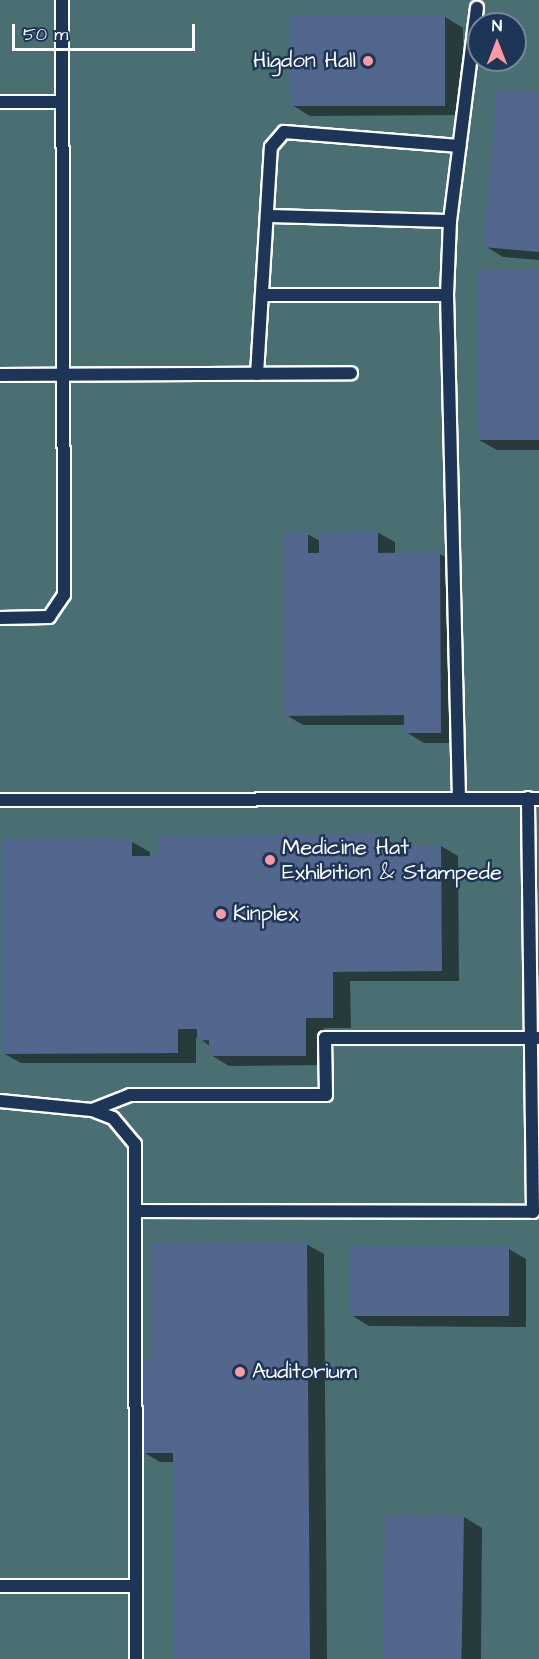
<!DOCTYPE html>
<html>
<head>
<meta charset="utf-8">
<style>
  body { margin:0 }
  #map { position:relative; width:539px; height:1659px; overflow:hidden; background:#1d3557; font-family:"Architects Daughter",sans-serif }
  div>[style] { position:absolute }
  .green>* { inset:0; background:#4a6f72 }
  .shadow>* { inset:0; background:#0007 }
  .building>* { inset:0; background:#53668d; transform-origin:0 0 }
  .roads { filter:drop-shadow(2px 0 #fff) drop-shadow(-2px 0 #fff) drop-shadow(0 2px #fff) drop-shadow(0 -2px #fff) }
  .service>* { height:12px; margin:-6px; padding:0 6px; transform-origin:6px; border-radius:6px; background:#1d3557 }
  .dots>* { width:16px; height:16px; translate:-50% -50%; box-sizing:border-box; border:3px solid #1d3557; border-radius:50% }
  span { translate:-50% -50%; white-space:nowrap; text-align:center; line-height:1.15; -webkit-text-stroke:5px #1d3557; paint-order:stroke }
  .poi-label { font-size:22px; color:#fff }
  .right { translate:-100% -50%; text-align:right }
  .left { translate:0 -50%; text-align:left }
  .north { position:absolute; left:467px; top:12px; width:60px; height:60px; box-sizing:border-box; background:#1d3557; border:2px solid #77869a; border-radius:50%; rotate:0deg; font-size:16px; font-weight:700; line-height:24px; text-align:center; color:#fff }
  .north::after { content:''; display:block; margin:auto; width:21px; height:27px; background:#ff9aa2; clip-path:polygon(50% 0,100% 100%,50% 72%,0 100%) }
  .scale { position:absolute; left:12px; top:24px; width:183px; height:27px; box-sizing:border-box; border:3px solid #fff; border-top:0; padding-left:8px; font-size:18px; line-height:21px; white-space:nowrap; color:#fff; -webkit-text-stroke:4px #1d3557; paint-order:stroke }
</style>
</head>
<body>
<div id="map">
  <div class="green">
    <i style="clip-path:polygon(evenodd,0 0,539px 0,539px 1659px,0 1659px,0 0,479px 24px,515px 24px,515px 60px,479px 60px,479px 24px)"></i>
  </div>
  <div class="shadow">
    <i style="clip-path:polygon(445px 17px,463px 28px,463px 115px,310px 116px,292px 105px)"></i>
    <i style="clip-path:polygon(539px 94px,539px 260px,503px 257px,485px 246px)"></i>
    <i style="clip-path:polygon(539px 270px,539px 450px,497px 450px,479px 440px)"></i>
    <i style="clip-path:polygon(377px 532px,395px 542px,395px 554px,440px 554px,458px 564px,459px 743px,424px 743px,406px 732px,406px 725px,303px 725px,286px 715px,307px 534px,320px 541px)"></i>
    <i style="clip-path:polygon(379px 835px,398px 846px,441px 846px,458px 856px,459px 981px,350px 981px,351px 1028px,324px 1028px,324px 1065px,229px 1066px,211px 1055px,211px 1047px,199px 1038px,196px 1038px,196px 1063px,21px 1063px,3px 1053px,132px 842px,150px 852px,150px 857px)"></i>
    <i style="clip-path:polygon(306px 1244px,324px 1254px,327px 1659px,176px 1659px,174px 1462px,160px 1462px,143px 1452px,154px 1361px)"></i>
    <i style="clip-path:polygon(509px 1249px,526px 1259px,526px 1327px,369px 1326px,351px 1315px)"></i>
    <i style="clip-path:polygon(464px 1517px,482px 1528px,481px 1659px,386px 1659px)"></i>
  </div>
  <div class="building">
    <i style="left:290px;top:16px;width:155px;height:90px"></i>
    <i style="clip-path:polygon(497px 89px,539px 93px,539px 252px,483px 247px)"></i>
    <i style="left:477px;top:269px;width:62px;height:171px"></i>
    <i style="clip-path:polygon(378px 530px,378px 553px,440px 552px,441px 733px,404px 733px,404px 715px,284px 716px,283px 532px,308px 532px,308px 553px,319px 553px,319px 531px)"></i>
    <i style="clip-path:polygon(380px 834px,380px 845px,441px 845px,442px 971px,333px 972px,333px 1018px,306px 1018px,306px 1056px,209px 1056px,209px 1040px,197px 1041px,197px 1029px,178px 1029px,178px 1053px,2px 1054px,1px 839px,116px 838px,132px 840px,132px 856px,157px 856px,157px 835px)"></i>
    <i style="clip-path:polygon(307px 1242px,310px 1659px,174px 1659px,173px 1453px,141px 1453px,141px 1360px,152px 1359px,152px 1243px)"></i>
    <i style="left:350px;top:1246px;width:159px;height:70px"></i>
    <i style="left:385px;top:1515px;width:79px;height:144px;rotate:1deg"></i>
  </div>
  <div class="roads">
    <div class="service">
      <i style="left:0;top:102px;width:62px"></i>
      <i style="left:267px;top:216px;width:183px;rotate:1.6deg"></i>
      <i style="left:262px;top:295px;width:185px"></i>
      <i style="left:257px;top:374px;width:227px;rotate:-86.5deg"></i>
      <i style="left:271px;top:147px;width:20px;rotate:-49deg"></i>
      <i style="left:284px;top:132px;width:176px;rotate:4.6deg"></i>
      <i style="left:0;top:375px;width:351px;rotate:-0.3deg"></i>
      <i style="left:0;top:618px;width:49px;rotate:-1.2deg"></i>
      <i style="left:49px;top:617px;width:27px;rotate:-56deg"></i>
      <i style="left:64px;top:595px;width:595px;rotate:-90.19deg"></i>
      <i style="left:459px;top:799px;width:504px;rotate:-91.36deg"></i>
      <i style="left:447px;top:295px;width:74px;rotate:-87.7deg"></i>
      <i style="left:450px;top:221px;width:215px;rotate:-82.8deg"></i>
      <i style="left:0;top:800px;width:539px;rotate:-0.11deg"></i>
      <i style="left:0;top:1101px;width:92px;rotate:5.6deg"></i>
      <i style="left:92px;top:1110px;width:22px;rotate:21deg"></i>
      <i style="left:113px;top:1118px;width:34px;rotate:50deg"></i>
      <i style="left:135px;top:1144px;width:515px;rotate:89.89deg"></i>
      <i style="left:92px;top:1110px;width:41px;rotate:-21.5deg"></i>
      <i style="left:130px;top:1095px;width:196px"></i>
      <i style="left:326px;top:1095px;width:57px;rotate:-91deg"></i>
      <i style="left:325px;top:1038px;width:213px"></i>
      <i style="left:135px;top:1211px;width:398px;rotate:0.1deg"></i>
      <i style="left:533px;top:1212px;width:414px;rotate:-90.7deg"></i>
      <i style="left:0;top:1586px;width:136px"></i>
    </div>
  </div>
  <div class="dots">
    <i style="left:368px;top:61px;background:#ff9aa2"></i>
    <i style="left:270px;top:860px;background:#ff9aa2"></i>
    <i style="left:221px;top:914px;background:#ff9aa2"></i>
    <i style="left:240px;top:1372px;background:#ff9aa2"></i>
  </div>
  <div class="poi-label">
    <span class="right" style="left:356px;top:61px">Higdon Hall</span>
    <span class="left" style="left:282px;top:860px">Medicine Hat<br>Exhibition &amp; Stampede</span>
    <span class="left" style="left:233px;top:914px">Kinplex</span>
    <span class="left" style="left:252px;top:1372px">Auditorium</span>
  </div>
  <div class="north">N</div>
  <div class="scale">50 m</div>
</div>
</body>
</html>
